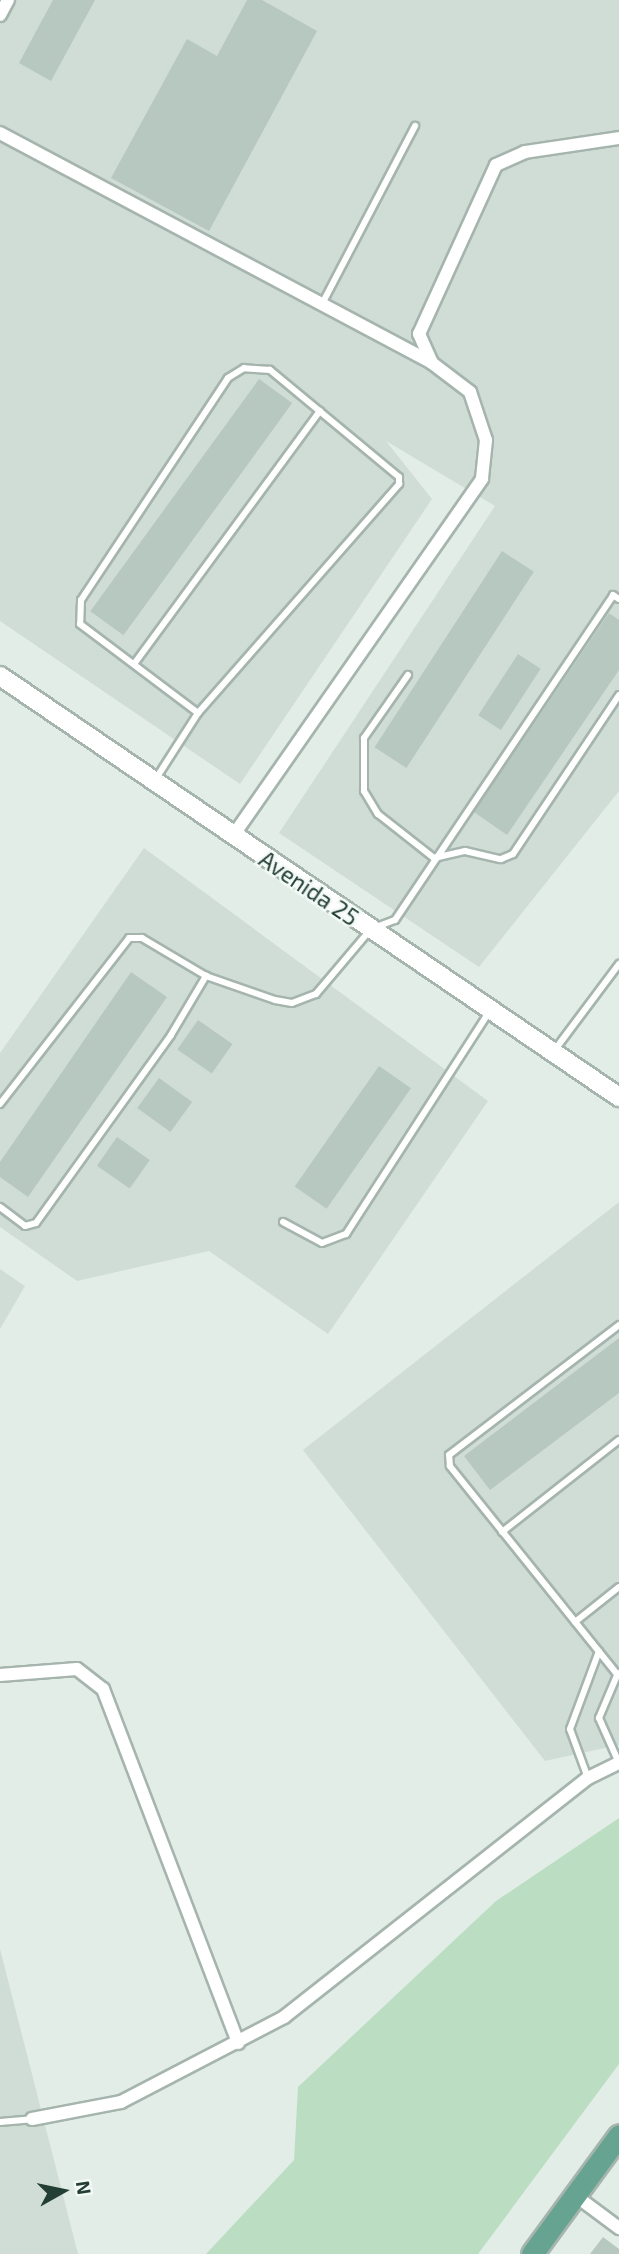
<!DOCTYPE html>
<html>
<head>
<meta charset="utf-8">
<style>
  body { margin:0 }
  #map { position:relative; width:619px; height:2254px; overflow:hidden; background:#e2ede7; font-family:"Exo 2",sans-serif }
  div>[style] { position:absolute }
  .built>* { inset:0; background:#d0ddd6 }
  .green>* { inset:0; background:#bbdec2 }
  .building>* { inset:0; background:#b7c8c0; transform-origin:0 0 }
  .roads { filter:drop-shadow(2px 0 #a5b5ae) drop-shadow(-2px 0 #a5b5ae) drop-shadow(0 2px #a5b5ae) drop-shadow(0 -2px #a5b5ae) }
  .lane>* { height:6px; margin:-3px; padding:0 3px; transform-origin:3px; border-radius:3px; background:#fff }
  .street>* { height:12px; margin:-6px; padding:0 6px; transform-origin:6px; border-radius:6px; background:#fff }
  .secondary>* { height:18px; margin:-9px; padding:0 9px; transform-origin:9px; border-radius:9px; background:#fff }
  .primary>* { height:21px; margin:-10.5px; padding:0 10.5px; transform-origin:10.5px; border-radius:10.5px; background:#66a390 }
  span { translate:-50% -50%; white-space:nowrap; text-align:center; line-height:1.15; -webkit-text-stroke:5px #f3f9f6; paint-order:stroke }
  .street-label { font-size:23px; color:#223e35 }
  .north { position:absolute; left:28px; top:2156px; width:70px; height:70px; -webkit-text-stroke:5px #f3f9f6; paint-order:stroke; rotate:81deg; font-size:19px; font-weight:700; line-height:28px; text-align:center; color:#223e35 }
  .north::after { content:''; display:block; margin:auto; width:24px; height:32px; background:#223e35; clip-path:polygon(50% 0,100% 100%,50% 72%,0 100%) }
</style>
</head>
<body>
<div id="map">
  <div class="built">
    <i style="clip-path:polygon(0 0,619px 0,619px 791px,479px 967px,279px 833px,495px 506px,386px 441px,432px 499px,240px 784px,0 621px)"></i>
    <i style="clip-path:polygon(144px 848px,488px 1101px,328px 1334px,209px 1251px,77px 1281px,0 1227px,0 1053px)"></i>
    <i style="clip-path:polygon(619px 1202px,619px 1745px,545px 1761px,303px 1450px)"></i>
    <i style="clip-path:polygon(0 1269px,25px 1286px,0 1329px)"></i>
    <i style="clip-path:polygon(0 1949px,78px 2254px,0 2254px)"></i>
  </div>
  <div class="green">
    <i style="clip-path:polygon(619px 1818px,619px 2064px,478px 2254px,206px 2254px,294px 2160px,298px 2087px,496px 1901px)"></i>
  </div>
  <div class="building">
    <i style="clip-path:polygon(53px 0,95px 0,51px 81px,19px 63px)"></i>
    <i style="clip-path:polygon(247px 0,262px 0,317px 31px,209px 231px,111px 178px,187px 39px,217px 56px)"></i>
    <i style="left:259px;top:379px;width:41px;height:287px;rotate:36deg"></i>
    <i style="left:502px;top:551px;width:38px;height:234px;rotate:33deg"></i>
    <i style="clip-path:polygon(609px 613px,619px 620px,619px 670px,507px 835px,474px 812px)"></i>
    <i style="left:518px;top:654px;width:27px;height:73px;rotate:33deg"></i>
    <i style="clip-path:polygon(131px 972px,167px 997px,28px 1197px,0 1177px,0 1162px)"></i>
    <i style="left:198px;top:1020px;width:42px;height:36px;rotate:35deg"></i>
    <i style="left:379px;top:1066px;width:39px;height:147px;rotate:35deg"></i>
    <i style="left:159px;top:1078px;width:41px;height:37px;rotate:36deg"></i>
    <i style="left:117px;top:1137px;width:40px;height:35px;rotate:35deg"></i>
    <i style="clip-path:polygon(619px 1338px,619px 1393px,490px 1490px,464px 1456px)"></i>
    <i style="clip-path:polygon(603px 2237px,619px 2249px,619px 2254px,590px 2254px)"></i>
  </div>
  <div class="roads">
    <div class="lane">
      <i style="left:322px;top:304px;width:201px;rotate:-62.4deg"></i>
      <i style="left:134px;top:664px;width:314px;rotate:-53.7deg"></i>
      <i style="left:408px;top:675px;width:77px;rotate:124.9deg"></i>
      <i style="left:364px;top:738px;width:53px;rotate:90deg"></i>
      <i style="left:364px;top:791px;width:27px;rotate:59deg"></i>
      <i style="left:378px;top:814px;width:71px;rotate:38.2deg"></i>
      <i style="left:155px;top:780px;width:80px;rotate:-57.3deg"></i>
      <i style="left:198px;top:713px;width:305px;rotate:-48.7deg"></i>
      <i style="left:399px;top:484px;width:7px;rotate:-90deg"></i>
      <i style="left:399px;top:477px;width:168px;rotate:-140.3deg"></i>
      <i style="left:270px;top:370px;width:26px;rotate:-176deg"></i>
      <i style="left:244px;top:368px;width:19px;rotate:148deg"></i>
      <i style="left:228px;top:378px;width:266px;rotate:123.5deg"></i>
      <i style="left:81px;top:600px;width:24px;rotate:92deg"></i>
      <i style="left:80px;top:624px;width:148px;rotate:37deg"></i>
      <i style="left:434px;top:858px;width:32px;rotate:-13deg"></i>
      <i style="left:465px;top:851px;width:37px;rotate:13deg"></i>
      <i style="left:501px;top:859px;width:13px;rotate:-23deg"></i>
      <i style="left:513px;top:854px;width:191px;rotate:-56.3deg"></i>
      <i style="left:554px;top:1051px;width:109px;rotate:-53.2deg"></i>
      <i style="left:0;top:1104px;width:210px;rotate:-52.1deg"></i>
      <i style="left:129px;top:938px;width:13px"></i>
      <i style="left:142px;top:938px;width:74px;rotate:30.7deg"></i>
      <i style="left:206px;top:976px;width:73px;rotate:19.2deg"></i>
      <i style="left:275px;top:1000px;width:17px;rotate:10deg"></i>
      <i style="left:292px;top:1003px;width:26px;rotate:-21deg"></i>
      <i style="left:316px;top:994px;width:85px;rotate:-49.8deg"></i>
      <i style="left:371px;top:929px;width:26px;rotate:-21deg"></i>
      <i style="left:395px;top:920px;width:391px;rotate:-56.1deg"></i>
      <i style="left:613px;top:595px;width:7px;rotate:34deg"></i>
      <i style="left:0;top:1207px;width:31px;rotate:37deg"></i>
      <i style="left:25px;top:1226px;width:11px;rotate:-15deg"></i>
      <i style="left:36px;top:1223px;width:231px;rotate:-54.3deg"></i>
      <i style="left:171px;top:1035px;width:69px;rotate:-59.3deg"></i>
      <i style="left:283px;top:1222px;width:44px;rotate:28.3deg"></i>
      <i style="left:322px;top:1243px;width:26px;rotate:-21deg"></i>
      <i style="left:346px;top:1234px;width:264px;rotate:-57.2deg"></i>
      <i style="left:502px;top:1532px;width:149px;rotate:-38.2deg"></i>
      <i style="left:575px;top:1622px;width:56px;rotate:-38.5deg"></i>
      <i style="left:618px;top:1673px;width:49px;rotate:112.9deg"></i>
      <i style="left:599px;top:1718px;width:49px;rotate:66deg"></i>
      <i style="left:617px;top:1674px;width:267px;rotate:-128.8deg"></i>
      <i style="left:450px;top:1466px;width:11px;rotate:-95deg"></i>
      <i style="left:449px;top:1455px;width:214px;rotate:-37.4deg"></i>
      <i style="left:588px;top:1778px;width:52px;rotate:-110.2deg"></i>
      <i style="left:570px;top:1729px;width:83px;rotate:-69.6deg"></i>
      <i style="left:0;top:2122px;width:32px;rotate:-5deg"></i>
    </div>
    <div class="street">
      <i style="left:0;top:15px;width:17px;rotate:-62deg"></i>
      <i style="left:0;top:133px;width:489px;rotate:28deg"></i>
      <i style="left:432px;top:363px;width:48px;rotate:37.3deg"></i>
      <i style="left:470px;top:392px;width:51px;rotate:71.6deg"></i>
      <i style="left:486px;top:440px;width:39px;rotate:96deg"></i>
      <i style="left:482px;top:479px;width:435px;rotate:124.9deg"></i>
      <i style="left:432px;top:363px;width:32px;rotate:-114deg"></i>
      <i style="left:419px;top:334px;width:186px;rotate:-65.5deg"></i>
      <i style="left:496px;top:165px;width:32px;rotate:-24deg"></i>
      <i style="left:525px;top:152px;width:95px;rotate:-8.5deg"></i>
      <i style="left:0;top:1675px;width:77px;rotate:-4.5deg"></i>
      <i style="left:77px;top:1669px;width:33px;rotate:38deg"></i>
      <i style="left:103px;top:1689px;width:379px;rotate:69.1deg"></i>
      <i style="left:32px;top:2119px;width:91px;rotate:-10.8deg"></i>
      <i style="left:121px;top:2102px;width:184px;rotate:-27.5deg"></i>
      <i style="left:284px;top:2017px;width:387px;rotate:-38.2deg"></i>
      <i style="left:588px;top:1778px;width:34px;rotate:-26deg"></i>
      <i style="left:576px;top:2196px;width:54px;rotate:36.7deg"></i>
    </div>
    <div class="secondary">
      <i style="left:0;top:676px;width:749px;rotate:34.22deg"></i>
    </div>
    <div class="primary">
      <i style="left:532px;top:2254px;width:147px;rotate:-53.8deg"></i>
    </div>
  </div>
  <div class="street-label">
    <span style="left:309px;top:888px;rotate:34deg">Avenida 25</span>
  </div>
  <div class="north">N</div>
</div>
</body>
</html>
